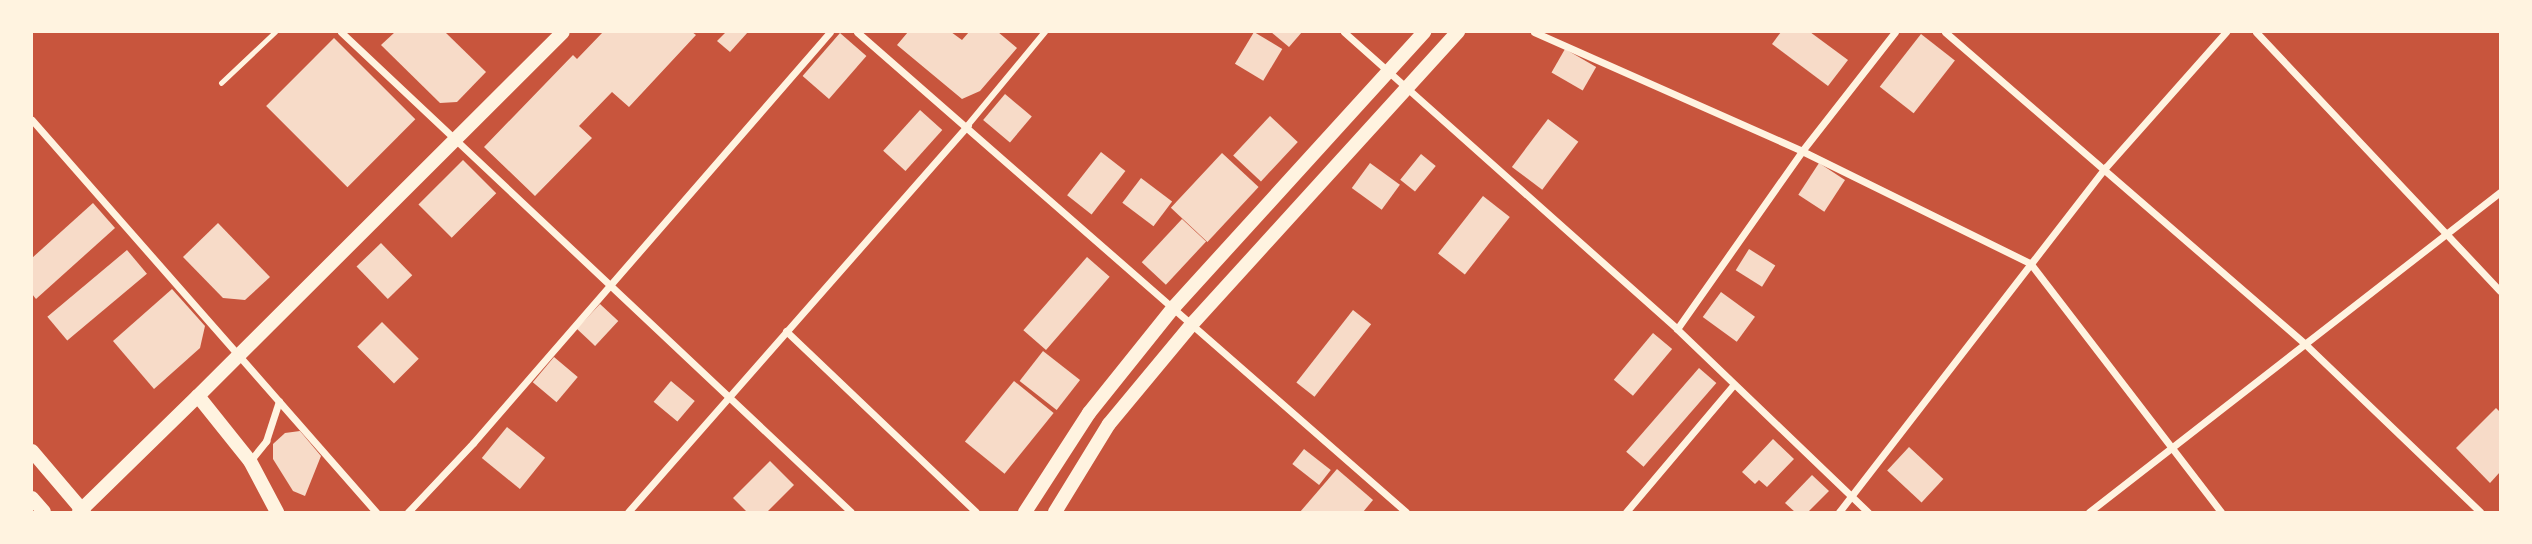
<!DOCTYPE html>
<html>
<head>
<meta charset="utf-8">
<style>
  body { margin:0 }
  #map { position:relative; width:2532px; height:544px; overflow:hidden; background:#c8553d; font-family:"Work Sans",sans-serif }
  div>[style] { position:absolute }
  .building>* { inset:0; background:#f7dbc8; transform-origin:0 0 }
  .service>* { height:4.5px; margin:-2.25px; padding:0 2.25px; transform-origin:2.25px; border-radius:2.25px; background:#fff3e0 }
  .pedestrian>* { height:6px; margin:-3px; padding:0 3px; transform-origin:3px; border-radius:3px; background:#fff3e0 }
  .minor>* { height:7px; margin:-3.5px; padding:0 3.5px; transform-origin:3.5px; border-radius:3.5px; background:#fff3e0 }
  .secondary>* { height:14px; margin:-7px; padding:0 7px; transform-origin:7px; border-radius:7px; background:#fff3e0 }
  .primary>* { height:14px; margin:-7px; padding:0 7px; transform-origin:7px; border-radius:7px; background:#fff3e0 }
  span { translate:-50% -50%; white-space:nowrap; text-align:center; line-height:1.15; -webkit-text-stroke:7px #fff3e0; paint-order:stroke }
  .frame { position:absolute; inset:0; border:33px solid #fff3e0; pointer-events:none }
</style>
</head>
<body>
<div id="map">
  <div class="building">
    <i style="clip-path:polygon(395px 32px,445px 32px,486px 72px,457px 102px,440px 103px,381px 45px)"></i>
    <i style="clip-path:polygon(603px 32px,692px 32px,696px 35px,629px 107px,612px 92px,579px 126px,592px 138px,535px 196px,484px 147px,573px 55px,577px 59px)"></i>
    <i style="clip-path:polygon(726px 32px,748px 32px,730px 52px,717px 41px)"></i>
    <i style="clip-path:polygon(908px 32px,951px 32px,962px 40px,969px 32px,998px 32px,1017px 48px,980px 91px,962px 99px,897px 45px)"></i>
    <i style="left:1254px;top:32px;width:33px;height:37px;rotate:31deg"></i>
    <i style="clip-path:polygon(1271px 32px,1302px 32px,1289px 47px)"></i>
    <i style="clip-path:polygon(1781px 32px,1810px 32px,1848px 60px,1828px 86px,1772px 44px)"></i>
    <i style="left:840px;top:33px;width:35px;height:57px;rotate:41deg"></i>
    <i style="left:1921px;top:34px;width:43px;height:67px;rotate:38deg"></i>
    <i style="left:334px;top:38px;width:115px;height:96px;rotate:45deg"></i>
    <i style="left:1565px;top:49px;width:36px;height:27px;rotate:30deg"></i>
    <i style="left:1005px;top:94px;width:35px;height:34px;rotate:40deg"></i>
    <i style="left:920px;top:110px;width:30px;height:55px;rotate:42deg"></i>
    <i style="left:1270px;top:116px;width:38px;height:54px;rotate:43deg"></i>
    <i style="left:1548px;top:119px;width:38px;height:60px;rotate:37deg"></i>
    <i style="left:1101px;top:152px;width:31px;height:55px;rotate:38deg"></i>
    <i style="left:1222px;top:153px;width:50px;height:75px;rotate:43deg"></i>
    <i style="left:1421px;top:154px;width:19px;height:33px;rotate:39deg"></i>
    <i style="left:463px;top:160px;width:47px;height:63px;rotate:45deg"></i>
    <i style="left:1370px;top:163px;width:37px;height:31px;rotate:36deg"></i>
    <i style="left:1819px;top:163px;width:31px;height:38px;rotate:33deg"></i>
    <i style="left:1141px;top:178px;width:39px;height:31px;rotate:37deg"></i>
    <i style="left:1483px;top:196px;width:34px;height:73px;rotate:38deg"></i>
    <i style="clip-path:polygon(93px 203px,115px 228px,36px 299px,32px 294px,32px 258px)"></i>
    <i style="left:1182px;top:219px;width:33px;height:59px;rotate:43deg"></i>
    <i style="clip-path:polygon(218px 223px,270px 277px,245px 300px,223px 298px,183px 257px)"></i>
    <i style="left:381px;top:243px;width:45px;height:34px;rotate:46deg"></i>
    <i style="left:1749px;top:249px;width:31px;height:25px;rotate:32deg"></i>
    <i style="left:127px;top:250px;width:31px;height:104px;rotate:50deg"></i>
    <i style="left:1087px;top:257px;width:30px;height:97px;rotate:41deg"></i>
    <i style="clip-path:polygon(172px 289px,205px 326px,200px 348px,154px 389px,113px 341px)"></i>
    <i style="left:1721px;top:292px;width:42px;height:31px;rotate:36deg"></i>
    <i style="left:600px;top:304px;width:25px;height:34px;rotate:43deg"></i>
    <i style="left:1353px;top:310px;width:23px;height:92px;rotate:38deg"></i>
    <i style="left:382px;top:322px;width:52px;height:35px;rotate:45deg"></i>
    <i style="left:1653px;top:333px;width:25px;height:61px;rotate:40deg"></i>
    <i style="left:1043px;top:351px;width:47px;height:38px;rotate:38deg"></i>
    <i style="left:554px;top:357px;width:31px;height:33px;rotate:40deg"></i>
    <i style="left:1699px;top:368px;width:23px;height:111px;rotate:41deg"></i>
    <i style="left:671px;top:381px;width:31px;height:27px;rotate:40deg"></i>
    <i style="left:1014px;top:381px;width:51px;height:78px;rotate:39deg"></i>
    <i style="clip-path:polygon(2496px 408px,2500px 412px,2500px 472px,2490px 483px,2456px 448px)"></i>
    <i style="left:507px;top:427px;width:49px;height:40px;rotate:39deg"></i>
    <i style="clip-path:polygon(300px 431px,321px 456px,305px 496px,293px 491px,273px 459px,273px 444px,285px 433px)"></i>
    <i style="clip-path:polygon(1773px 439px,1794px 459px,1767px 487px,1759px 480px,1755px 484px,1742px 472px)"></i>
    <i style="left:1909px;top:447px;width:47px;height:32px;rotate:43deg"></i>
    <i style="left:1304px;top:449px;width:34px;height:19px;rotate:38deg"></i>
    <i style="clip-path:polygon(770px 461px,794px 485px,767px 512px,747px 512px,733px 498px)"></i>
    <i style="clip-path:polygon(1337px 469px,1373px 500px,1363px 512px,1300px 512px)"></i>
    <i style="clip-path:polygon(1812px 475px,1829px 491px,1808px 512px,1795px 512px,1785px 503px)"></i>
  </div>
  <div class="service">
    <i style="left:221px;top:83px;width:74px;rotate:-43.4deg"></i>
  </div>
  <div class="pedestrian">
    <i style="left:968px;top:125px;width:121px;rotate:-50.4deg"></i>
  </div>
  <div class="minor">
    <i style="left:341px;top:32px;width:700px;rotate:43.26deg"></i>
    <i style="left:857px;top:32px;width:729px;rotate:41.16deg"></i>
    <i style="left:1344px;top:32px;width:446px;rotate:41.7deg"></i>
    <i style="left:1677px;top:329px;width:265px;rotate:43.8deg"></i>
    <i style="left:1534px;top:32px;width:293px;rotate:23.9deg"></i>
    <i style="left:1802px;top:151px;width:254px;rotate:26.2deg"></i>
    <i style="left:2030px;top:263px;width:314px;rotate:52.5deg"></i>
    <i style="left:1945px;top:32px;width:475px;rotate:40.9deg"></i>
    <i style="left:2304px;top:343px;width:244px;rotate:43.8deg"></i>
    <i style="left:2256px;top:32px;width:356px;rotate:46.7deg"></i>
    <i style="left:32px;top:120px;width:522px;rotate:48.73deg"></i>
    <i style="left:1677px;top:329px;width:218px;rotate:-54.9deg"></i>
    <i style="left:1802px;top:151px;width:151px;rotate:-52deg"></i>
    <i style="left:786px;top:331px;width:262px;rotate:43.6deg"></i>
    <i style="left:250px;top:461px;width:26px;rotate:-51deg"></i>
    <i style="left:266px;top:441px;width:42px;rotate:-72deg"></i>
    <i style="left:408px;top:512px;width:95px;rotate:-46.7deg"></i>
    <i style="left:473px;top:443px;width:544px;rotate:-49.02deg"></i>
    <i style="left:628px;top:512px;width:515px;rotate:-48.7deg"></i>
    <i style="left:1626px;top:512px;width:167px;rotate:-49.8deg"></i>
    <i style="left:1839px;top:512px;width:436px;rotate:-52.3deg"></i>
    <i style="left:2106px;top:167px;width:181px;rotate:-48.4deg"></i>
    <i style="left:2089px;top:512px;width:521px;rotate:-37.9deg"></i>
  </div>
  <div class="secondary">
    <i style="left:198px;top:396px;width:515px;rotate:-44.92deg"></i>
    <i style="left:1025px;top:512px;width:118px;rotate:-57.1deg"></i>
    <i style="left:1089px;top:413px;width:136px;rotate:-51.3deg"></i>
    <i style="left:1174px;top:307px;width:372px;rotate:-47.7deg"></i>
    <i style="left:1055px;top:512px;width:103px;rotate:-58.5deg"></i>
    <i style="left:1109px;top:424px;width:131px;rotate:-50.3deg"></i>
    <i style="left:1193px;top:323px;width:394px;rotate:-47.7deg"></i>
  </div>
  <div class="primary">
    <i style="left:32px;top:451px;width:80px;rotate:49.6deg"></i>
    <i style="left:32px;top:498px;width:18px;rotate:49deg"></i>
    <i style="left:79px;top:512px;width:166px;rotate:-44.3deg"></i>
    <i style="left:198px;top:396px;width:83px;rotate:51.3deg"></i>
    <i style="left:250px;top:461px;width:58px;rotate:62.1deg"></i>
  </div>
  <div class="frame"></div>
</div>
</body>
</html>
